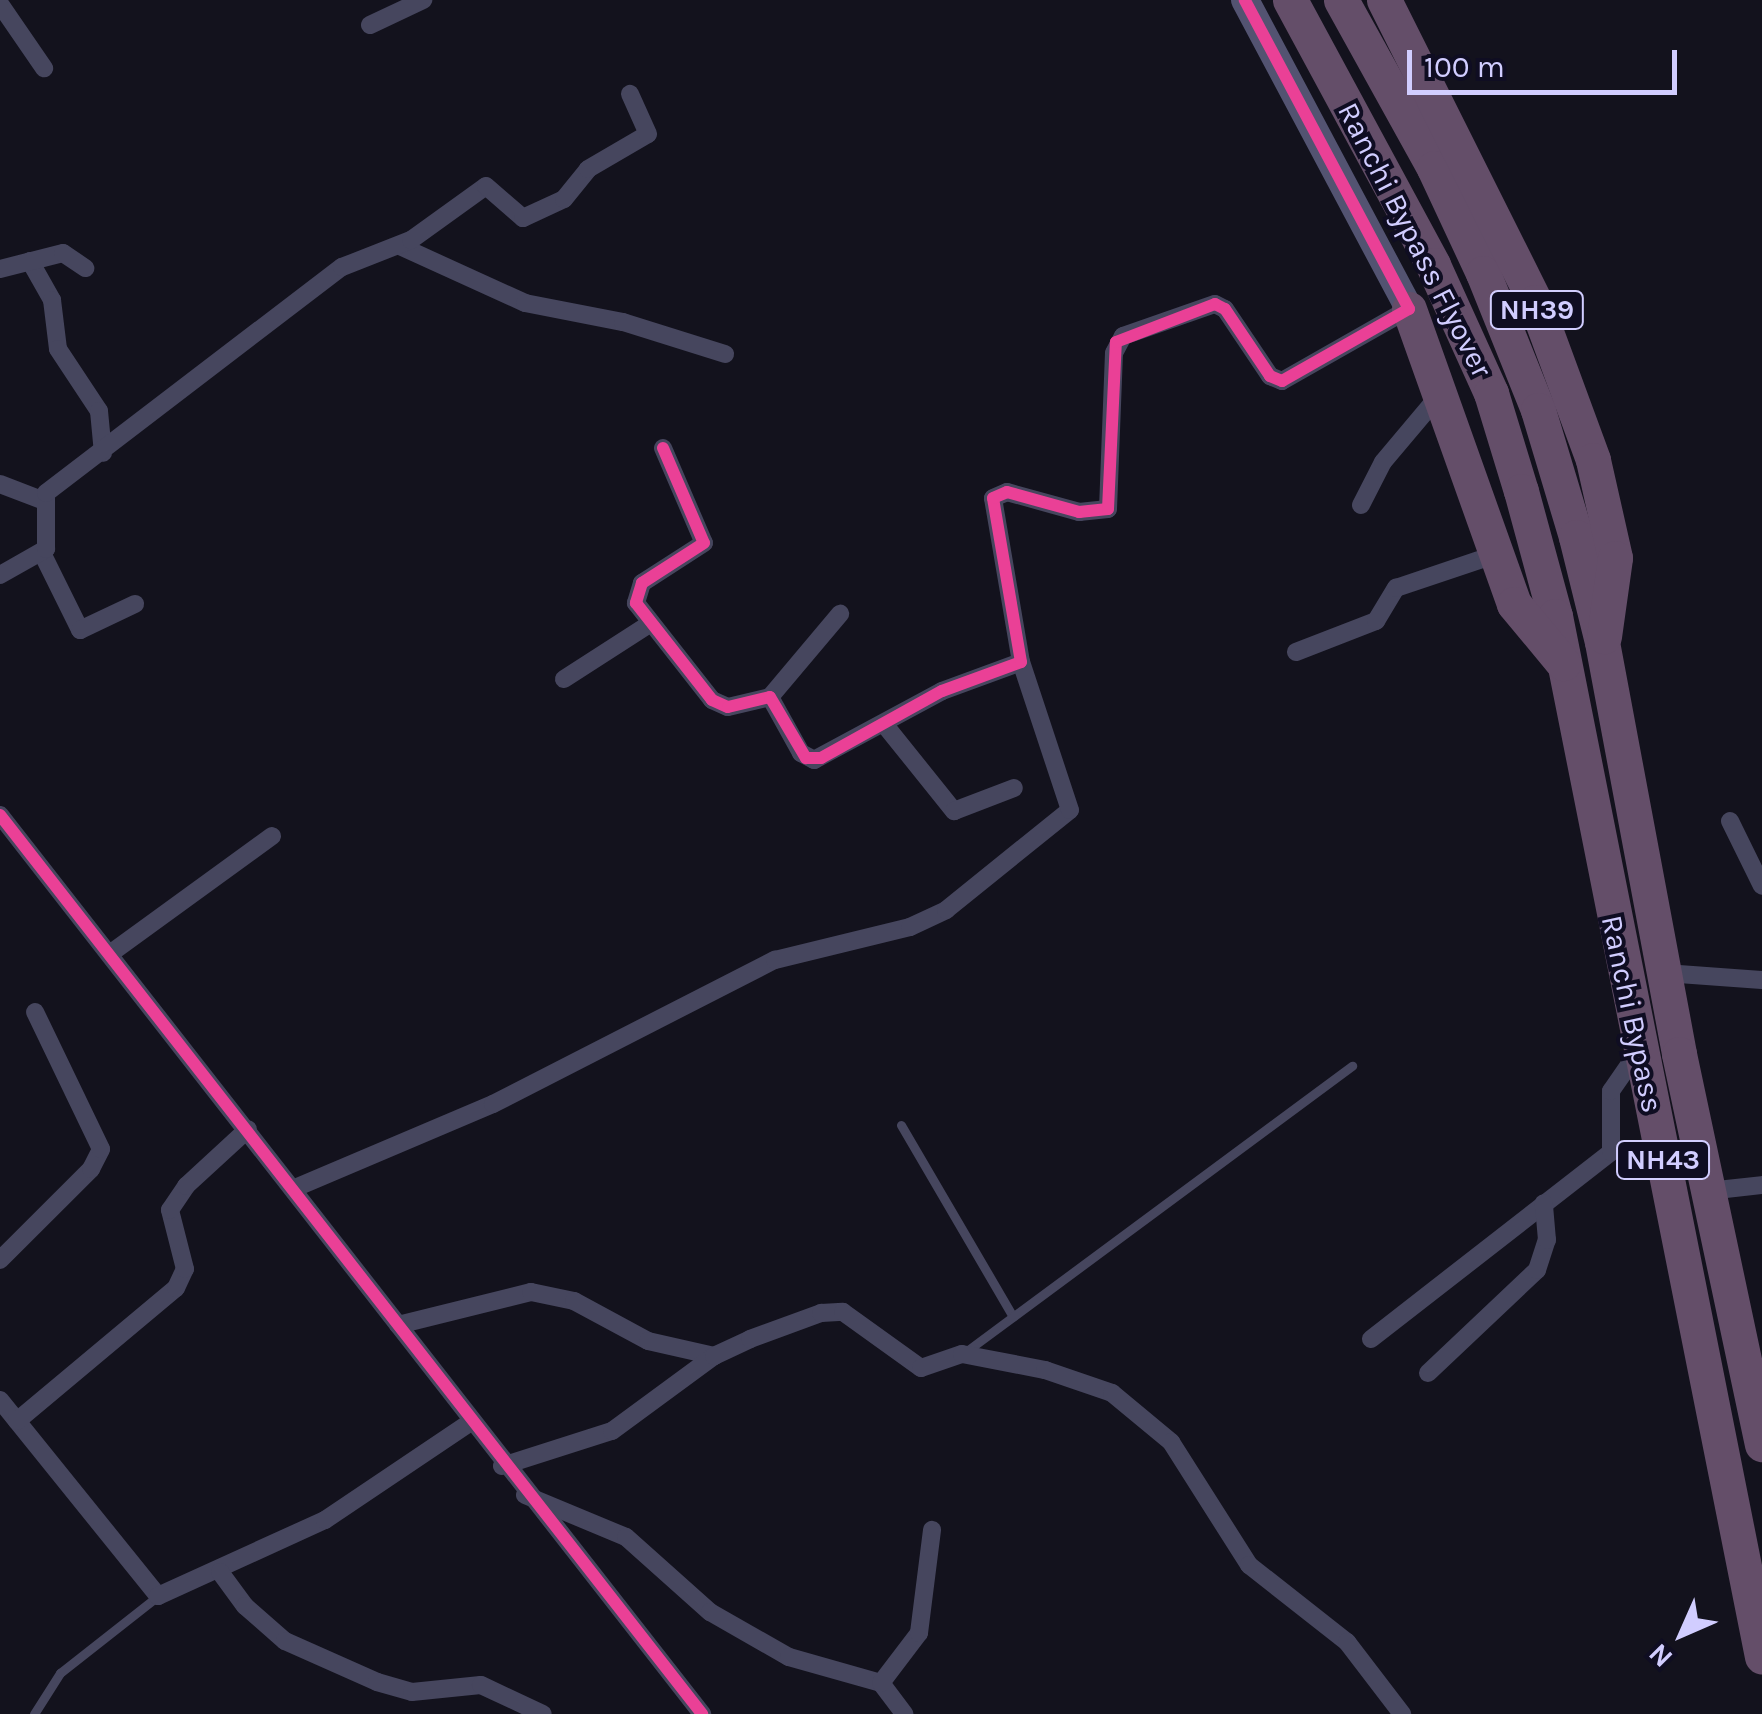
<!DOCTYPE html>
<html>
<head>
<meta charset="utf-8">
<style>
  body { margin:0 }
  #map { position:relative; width:1762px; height:1714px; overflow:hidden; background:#13121d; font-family:Karla,sans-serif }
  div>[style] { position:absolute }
  .lane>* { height:9px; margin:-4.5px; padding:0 4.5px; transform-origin:4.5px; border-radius:4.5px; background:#46465e }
  .street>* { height:18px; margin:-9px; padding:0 9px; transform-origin:9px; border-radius:9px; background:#46465e }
  .secondary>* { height:28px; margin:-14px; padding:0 14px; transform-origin:14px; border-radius:14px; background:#535371 }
  .highway>* { height:35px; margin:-17.5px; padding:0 17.5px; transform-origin:17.5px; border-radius:17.5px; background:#644e69 }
  .cycleway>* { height:12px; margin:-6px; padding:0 6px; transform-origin:6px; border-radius:6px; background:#ea4096 }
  span { translate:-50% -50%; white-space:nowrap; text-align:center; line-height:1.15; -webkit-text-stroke:8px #0f0d22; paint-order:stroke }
  .shield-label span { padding:2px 8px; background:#0f0d22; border:2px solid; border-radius:8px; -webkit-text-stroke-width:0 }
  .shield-label { font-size:28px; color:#d1cdff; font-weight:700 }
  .street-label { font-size:30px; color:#d1cdff }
  .north { position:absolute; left:1632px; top:1584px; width:100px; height:100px; -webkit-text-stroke:8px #0f0d22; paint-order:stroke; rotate:225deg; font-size:28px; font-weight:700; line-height:40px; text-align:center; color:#d1cdff }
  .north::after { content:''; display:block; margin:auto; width:35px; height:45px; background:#d1cdff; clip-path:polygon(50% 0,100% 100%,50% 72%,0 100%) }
  .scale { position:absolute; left:1407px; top:50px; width:270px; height:45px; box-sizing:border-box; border:5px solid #d1cdff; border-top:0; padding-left:12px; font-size:30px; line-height:35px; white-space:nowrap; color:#d1cdff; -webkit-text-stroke:8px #0f0d22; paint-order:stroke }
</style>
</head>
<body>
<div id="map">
  <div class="lane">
    <i style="left:901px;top:1125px;width:222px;rotate:59.7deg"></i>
    <i style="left:964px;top:1353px;width:483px;rotate:-36.5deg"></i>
    <i style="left:34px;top:1714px;width:49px;rotate:-57.6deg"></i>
    <i style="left:60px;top:1673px;width:125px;rotate:-38.2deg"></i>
  </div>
  <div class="street">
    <i style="left:0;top:4px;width:78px;rotate:55.5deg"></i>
    <i style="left:370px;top:25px;width:59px;rotate:-25.3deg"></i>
    <i style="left:400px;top:246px;width:137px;rotate:24.5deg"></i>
    <i style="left:525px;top:303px;width:100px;rotate:11deg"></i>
    <i style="left:623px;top:322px;width:107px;rotate:17.4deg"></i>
    <i style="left:30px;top:261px;width:45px;rotate:60.6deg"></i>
    <i style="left:52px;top:300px;width:49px;rotate:83deg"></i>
    <i style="left:58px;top:349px;width:74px;rotate:56.5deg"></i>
    <i style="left:99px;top:411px;width:42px;rotate:84.6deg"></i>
    <i style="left:0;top:269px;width:65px;rotate:-14.3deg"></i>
    <i style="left:63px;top:253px;width:27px;rotate:34deg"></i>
    <i style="left:663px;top:448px;width:103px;rotate:66.7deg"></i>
    <i style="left:704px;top:543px;width:74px;rotate:147.2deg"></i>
    <i style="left:642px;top:583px;width:21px;rotate:107deg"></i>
    <i style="left:636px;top:603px;width:123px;rotate:51.9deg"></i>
    <i style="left:712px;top:700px;width:17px;rotate:24deg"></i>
    <i style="left:728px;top:707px;width:43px;rotate:-13.4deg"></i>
    <i style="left:770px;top:697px;width:64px;rotate:61deg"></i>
    <i style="left:801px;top:753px;width:15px;rotate:28deg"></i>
    <i style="left:814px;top:760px;width:145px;rotate:-28.3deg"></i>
    <i style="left:942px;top:691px;width:84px;rotate:-20.2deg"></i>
    <i style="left:1021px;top:662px;width:166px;rotate:-99.7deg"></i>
    <i style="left:993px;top:498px;width:15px;rotate:-23deg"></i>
    <i style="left:1007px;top:492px;width:75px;rotate:15.5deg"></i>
    <i style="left:1079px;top:512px;width:29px;rotate:-6deg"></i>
    <i style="left:1108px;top:509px;width:156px;rotate:-87.8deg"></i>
    <i style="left:1114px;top:353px;width:19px;rotate:-62deg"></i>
    <i style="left:1123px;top:336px;width:97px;rotate:-19.2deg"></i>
    <i style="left:1215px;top:304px;width:11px;rotate:27deg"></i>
    <i style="left:1225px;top:309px;width:81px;rotate:56.1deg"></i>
    <i style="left:1270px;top:376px;width:13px;rotate:23deg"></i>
    <i style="left:1282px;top:381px;width:146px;rotate:-29.6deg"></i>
    <i style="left:0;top:484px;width:45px;rotate:20.9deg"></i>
    <i style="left:1361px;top:505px;width:48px;rotate:-62.9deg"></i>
    <i style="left:1383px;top:462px;width:92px;rotate:-49.9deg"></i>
    <i style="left:42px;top:553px;width:86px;rotate:63.7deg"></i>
    <i style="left:80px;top:630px;width:61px;rotate:-25.3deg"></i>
    <i style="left:0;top:575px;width:53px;rotate:-29.5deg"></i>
    <i style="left:46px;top:549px;width:56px;rotate:-90deg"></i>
    <i style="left:46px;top:493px;width:372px;rotate:-37.4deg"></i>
    <i style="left:342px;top:267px;width:74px;rotate:-21.4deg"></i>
    <i style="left:411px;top:240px;width:92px;rotate:-35.8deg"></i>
    <i style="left:486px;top:186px;width:49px;rotate:40.9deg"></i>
    <i style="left:523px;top:218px;width:45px;rotate:-24.9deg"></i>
    <i style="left:564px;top:199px;width:38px;rotate:-51deg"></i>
    <i style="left:588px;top:169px;width:69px;rotate:-30.3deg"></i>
    <i style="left:648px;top:134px;width:44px;rotate:-114.2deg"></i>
    <i style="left:1296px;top:652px;width:86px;rotate:-21.2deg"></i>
    <i style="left:1376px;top:621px;width:39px;rotate:-59deg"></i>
    <i style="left:1396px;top:588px;width:103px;rotate:-18.6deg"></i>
    <i style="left:564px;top:679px;width:103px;rotate:-32.8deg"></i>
    <i style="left:770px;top:697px;width:109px;rotate:-49.9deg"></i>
    <i style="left:884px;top:724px;width:112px;rotate:51.2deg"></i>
    <i style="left:954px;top:811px;width:64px;rotate:-21deg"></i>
    <i style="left:0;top:815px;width:1141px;rotate:52.01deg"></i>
    <i style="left:1730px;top:821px;width:72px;rotate:63.8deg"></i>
    <i style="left:111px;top:953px;width:199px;rotate:-36deg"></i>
    <i style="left:1665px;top:973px;width:97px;rotate:4.1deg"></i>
    <i style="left:295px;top:1188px;width:215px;rotate:-23deg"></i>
    <i style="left:493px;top:1104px;width:317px;rotate:-27.1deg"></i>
    <i style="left:775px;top:960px;width:139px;rotate:-13.7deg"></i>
    <i style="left:910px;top:927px;width:40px;rotate:-25deg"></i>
    <i style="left:946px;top:910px;width:159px;rotate:-38.9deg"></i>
    <i style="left:1070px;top:810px;width:156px;rotate:-108.3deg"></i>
    <i style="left:1708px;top:1191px;width:54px;rotate:-6.3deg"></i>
    <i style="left:0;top:1260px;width:129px;rotate:-45deg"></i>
    <i style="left:91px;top:1169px;width:22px;rotate:-63deg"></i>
    <i style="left:101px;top:1149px;width:152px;rotate:-115.7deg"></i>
    <i style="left:398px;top:1325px;width:137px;rotate:-13.9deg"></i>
    <i style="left:531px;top:1292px;width:44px;rotate:11.8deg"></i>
    <i style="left:574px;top:1301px;width:84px;rotate:28.4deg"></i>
    <i style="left:648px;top:1341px;width:68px;rotate:12.8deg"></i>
    <i style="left:1371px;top:1339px;width:304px;rotate:-37.9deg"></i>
    <i style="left:1611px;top:1152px;width:61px;rotate:-90deg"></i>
    <i style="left:1611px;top:1091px;width:47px;rotate:-55.3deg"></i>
    <i style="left:1428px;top:1373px;width:150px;rotate:-43.4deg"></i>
    <i style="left:1537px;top:1270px;width:32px;rotate:-72deg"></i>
    <i style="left:1547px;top:1240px;width:37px;rotate:-95deg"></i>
    <i style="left:0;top:1400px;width:252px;rotate:51.1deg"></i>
    <i style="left:158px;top:1596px;width:183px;rotate:-24.5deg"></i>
    <i style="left:325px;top:1520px;width:176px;rotate:-33.9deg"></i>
    <i style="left:17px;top:1421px;width:207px;rotate:-39.9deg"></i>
    <i style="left:176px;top:1288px;width:21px;rotate:-65deg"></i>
    <i style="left:185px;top:1269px;width:61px;rotate:-104.3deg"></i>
    <i style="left:170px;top:1210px;width:29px;rotate:-56deg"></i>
    <i style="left:186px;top:1186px;width:84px;rotate:-42.6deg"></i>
    <i style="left:502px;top:1466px;width:115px;rotate:-17.7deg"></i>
    <i style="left:612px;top:1431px;width:127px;rotate:-36.3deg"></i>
    <i style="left:714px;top:1356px;width:40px;rotate:-25deg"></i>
    <i style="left:750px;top:1339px;width:76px;rotate:-20.1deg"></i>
    <i style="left:821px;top:1313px;width:22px;rotate:-3deg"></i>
    <i style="left:843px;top:1312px;width:96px;rotate:35.7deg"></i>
    <i style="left:921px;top:1368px;width:43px;rotate:-18.9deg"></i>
    <i style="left:962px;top:1354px;width:85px;rotate:10.9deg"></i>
    <i style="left:1045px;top:1370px;width:71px;rotate:18.9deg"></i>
    <i style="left:1112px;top:1393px;width:77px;rotate:39.7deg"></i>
    <i style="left:1171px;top:1442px;width:146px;rotate:57.6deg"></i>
    <i style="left:1249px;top:1565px;width:125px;rotate:38.2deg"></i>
    <i style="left:1347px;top:1642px;width:91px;rotate:52.6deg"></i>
    <i style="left:525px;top:1495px;width:109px;rotate:22.6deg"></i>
    <i style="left:626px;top:1537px;width:113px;rotate:41.8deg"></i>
    <i style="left:710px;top:1612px;width:91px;rotate:29.7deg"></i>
    <i style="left:789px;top:1657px;width:96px;rotate:15.8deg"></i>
    <i style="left:881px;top:1683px;width:39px;rotate:53deg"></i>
    <i style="left:220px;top:1572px;width:42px;rotate:53.7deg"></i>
    <i style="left:245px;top:1606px;width:53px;rotate:41.2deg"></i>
    <i style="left:285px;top:1641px;width:101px;rotate:24deg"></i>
    <i style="left:377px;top:1682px;width:36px;rotate:16deg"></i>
    <i style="left:412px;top:1692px;width:69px;rotate:-5.8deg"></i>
    <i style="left:481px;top:1685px;width:68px;rotate:25.1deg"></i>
    <i style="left:881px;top:1683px;width:63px;rotate:-52.8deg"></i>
    <i style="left:919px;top:1633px;width:104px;rotate:-82.8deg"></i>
  </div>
  <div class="secondary">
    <i style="left:1245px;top:0;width:350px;rotate:62deg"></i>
  </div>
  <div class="highway">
    <i style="left:1290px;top:0;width:301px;rotate:61.6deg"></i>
    <i style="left:1433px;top:265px;width:141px;rotate:65.6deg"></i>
    <i style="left:1491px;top:393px;width:102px;rotate:73deg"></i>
    <i style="left:1521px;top:491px;width:130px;rotate:74.8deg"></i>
    <i style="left:1555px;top:616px;width:1061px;rotate:78.75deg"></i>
    <i style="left:1341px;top:0;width:192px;rotate:61deg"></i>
    <i style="left:1434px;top:168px;width:116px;rotate:65deg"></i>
    <i style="left:1483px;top:273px;width:148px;rotate:68.1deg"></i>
    <i style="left:1538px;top:410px;width:133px;rotate:73.3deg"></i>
    <i style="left:1576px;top:537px;width:108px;rotate:76.1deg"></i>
    <i style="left:1602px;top:642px;width:419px;rotate:79.4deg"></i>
    <i style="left:1679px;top:1054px;width:399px;rotate:78deg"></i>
    <i style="left:1384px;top:0;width:338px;rotate:63.4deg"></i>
    <i style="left:1535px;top:302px;width:168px;rotate:69.8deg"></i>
    <i style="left:1593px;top:460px;width:100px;rotate:77.3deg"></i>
    <i style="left:1615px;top:558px;width:79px;rotate:98deg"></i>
    <i style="left:1409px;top:309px;width:313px;rotate:70.4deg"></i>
    <i style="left:1514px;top:604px;width:77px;rotate:50.3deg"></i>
  </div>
  <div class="cycleway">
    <i style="left:663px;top:448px;width:103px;rotate:66.7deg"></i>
    <i style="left:704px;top:543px;width:74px;rotate:147.2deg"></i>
    <i style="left:642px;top:583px;width:21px;rotate:107deg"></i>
    <i style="left:636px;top:603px;width:123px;rotate:51.9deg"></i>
    <i style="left:712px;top:700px;width:17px;rotate:24deg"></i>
    <i style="left:728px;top:707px;width:43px;rotate:-13.4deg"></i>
    <i style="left:770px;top:697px;width:71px;rotate:59.5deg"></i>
    <i style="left:806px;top:758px;width:15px"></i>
    <i style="left:821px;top:758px;width:138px;rotate:-29deg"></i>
    <i style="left:942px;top:691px;width:84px;rotate:-20.2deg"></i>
    <i style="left:1021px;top:662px;width:166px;rotate:-99.7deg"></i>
    <i style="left:993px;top:498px;width:15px;rotate:-23deg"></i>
    <i style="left:1007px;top:492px;width:75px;rotate:15.5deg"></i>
    <i style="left:1079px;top:512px;width:29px;rotate:-6deg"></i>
    <i style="left:1108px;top:509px;width:167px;rotate:-87.3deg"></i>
    <i style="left:1116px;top:342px;width:106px;rotate:-21deg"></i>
    <i style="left:1215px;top:304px;width:11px;rotate:27deg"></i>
    <i style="left:1225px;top:309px;width:81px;rotate:56.1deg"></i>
    <i style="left:1270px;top:376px;width:13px;rotate:23deg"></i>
    <i style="left:1282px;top:381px;width:146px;rotate:-29.6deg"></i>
    <i style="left:1409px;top:309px;width:350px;rotate:-118deg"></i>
    <i style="left:0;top:815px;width:1141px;rotate:52.01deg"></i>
  </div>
  <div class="shield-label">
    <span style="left:1537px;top:310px">NH39</span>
    <span style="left:1663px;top:1160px">NH43</span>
  </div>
  <div class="street-label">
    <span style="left:1415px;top:240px;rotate:63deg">Ranchi Bypass Flyover</span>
    <span style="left:1632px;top:1014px;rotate:78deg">Ranchi Bypass</span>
  </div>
  <div class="north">N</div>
  <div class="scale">100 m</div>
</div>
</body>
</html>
